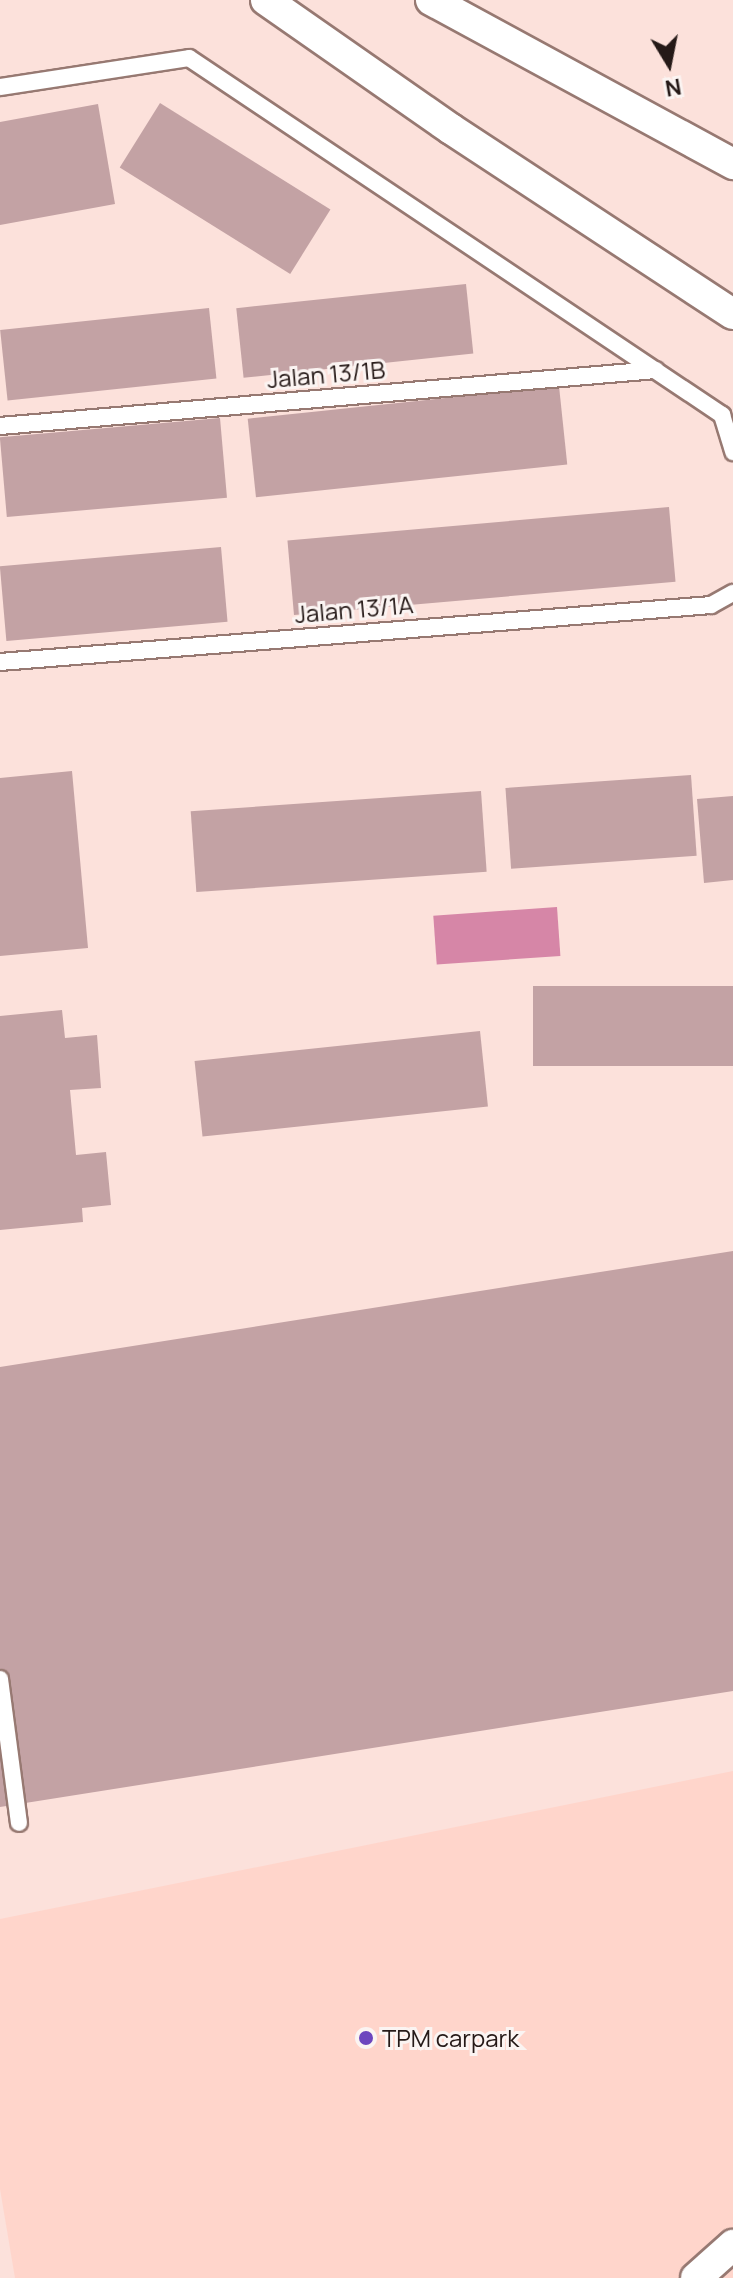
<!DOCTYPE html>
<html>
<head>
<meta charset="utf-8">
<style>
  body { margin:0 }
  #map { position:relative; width:733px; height:2278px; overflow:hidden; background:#fce1db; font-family:Manrope,sans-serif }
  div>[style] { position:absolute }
  .built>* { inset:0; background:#ffd5cb }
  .water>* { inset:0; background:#d686a7; transform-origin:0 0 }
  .building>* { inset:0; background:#c3a2a4; transform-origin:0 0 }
  .roads { filter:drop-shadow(2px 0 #977972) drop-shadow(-2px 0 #977972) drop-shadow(0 2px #977972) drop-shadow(0 -2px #977972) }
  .service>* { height:16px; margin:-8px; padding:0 8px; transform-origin:8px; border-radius:8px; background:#fff }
  .minor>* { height:30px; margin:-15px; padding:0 15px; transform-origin:15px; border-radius:15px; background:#fff }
  .dots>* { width:22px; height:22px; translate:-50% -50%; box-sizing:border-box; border:4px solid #fbf4f2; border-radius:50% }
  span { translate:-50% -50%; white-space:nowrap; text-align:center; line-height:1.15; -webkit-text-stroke:6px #fbf4f2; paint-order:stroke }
  .street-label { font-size:24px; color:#251917 }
  .poi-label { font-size:24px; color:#251917 }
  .left { translate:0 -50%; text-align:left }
  .north { position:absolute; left:629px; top:24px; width:80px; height:80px; -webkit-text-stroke:6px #fbf4f2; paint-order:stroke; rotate:170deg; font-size:22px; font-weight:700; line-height:32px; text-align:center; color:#251917 }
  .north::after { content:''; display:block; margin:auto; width:28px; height:36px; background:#251917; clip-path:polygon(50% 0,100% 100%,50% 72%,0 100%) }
</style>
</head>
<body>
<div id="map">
  <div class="built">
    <i style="clip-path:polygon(733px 1771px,733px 2278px,15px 2278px,0 2189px,0 1919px)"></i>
  </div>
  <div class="water">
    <i style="left:557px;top:907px;width:49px;height:124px;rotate:86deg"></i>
  </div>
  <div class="building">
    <i style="left:160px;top:103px;width:201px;height:76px;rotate:32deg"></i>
    <i style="clip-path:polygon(98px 104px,115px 204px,0 225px,0 122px)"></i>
    <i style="left:466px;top:284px;width:70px;height:231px;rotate:84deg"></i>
    <i style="left:209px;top:308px;width:71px;height:210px;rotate:84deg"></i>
    <i style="left:559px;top:386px;width:79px;height:313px;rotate:84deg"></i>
    <i style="left:220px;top:418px;width:80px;height:221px;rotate:85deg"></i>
    <i style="left:669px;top:507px;width:75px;height:383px;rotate:85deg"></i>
    <i style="left:221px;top:547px;width:75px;height:222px;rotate:85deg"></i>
    <i style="clip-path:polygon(72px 771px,88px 948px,0 956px,0 778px)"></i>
    <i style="left:691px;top:775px;width:81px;height:186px;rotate:86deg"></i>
    <i style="left:481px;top:791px;width:81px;height:291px;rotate:86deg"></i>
    <i style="clip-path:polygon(733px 796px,733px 880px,704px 883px,697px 799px)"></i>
    <i style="left:733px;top:986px;width:80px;height:200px;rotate:90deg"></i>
    <i style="clip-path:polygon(62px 1010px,65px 1038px,97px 1035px,101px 1088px,70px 1090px,76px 1155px,106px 1152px,111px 1205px,82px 1208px,83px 1222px,0 1230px,0 1016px)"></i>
    <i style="left:480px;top:1031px;width:76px;height:287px;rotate:84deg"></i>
    <i style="clip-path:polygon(733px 1251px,733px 1691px,0 1807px,0 1367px)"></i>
  </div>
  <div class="roads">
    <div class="service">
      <i style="left:0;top:87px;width:191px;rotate:-8.7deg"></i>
      <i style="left:189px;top:58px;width:642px;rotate:33.81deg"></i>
      <i style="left:722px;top:415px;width:39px;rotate:73deg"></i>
      <i style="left:0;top:426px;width:658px;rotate:-4.88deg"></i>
      <i style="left:0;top:662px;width:713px;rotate:-4.58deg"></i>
      <i style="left:711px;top:605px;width:25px;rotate:-29deg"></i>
      <i style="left:0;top:1679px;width:145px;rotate:82.5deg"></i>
    </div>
    <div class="minor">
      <i style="left:266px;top:0;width:226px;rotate:34.9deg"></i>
      <i style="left:451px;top:129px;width:337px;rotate:33.3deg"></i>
      <i style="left:431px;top:0;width:344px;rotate:28.5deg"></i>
      <i style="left:696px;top:2278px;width:50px;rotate:-41.7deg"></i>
    </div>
  </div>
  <div class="dots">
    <i style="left:366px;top:2038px;background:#6d46be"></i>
  </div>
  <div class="street-label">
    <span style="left:326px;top:374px;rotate:-5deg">Jalan 13/1B</span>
    <span style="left:354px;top:609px;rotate:-5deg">Jalan 13/1A</span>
  </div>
  <div class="poi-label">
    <span class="left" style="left:382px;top:2038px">TPM carpark</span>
  </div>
  <div class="north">N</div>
</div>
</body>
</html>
